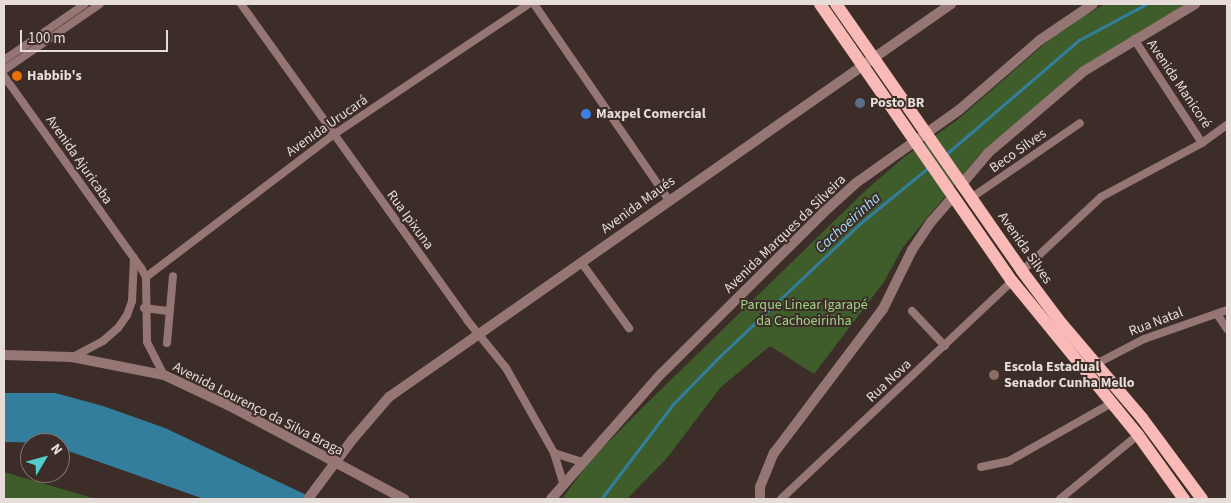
<!DOCTYPE html>
<html>
<head>
<meta charset="utf-8">
<style>
  body { margin:0 }
  #map { position:relative; width:1231px; height:503px; overflow:hidden; background:#3c2d28; font-family:"Source Sans 3",sans-serif }
  div>[style] { position:absolute }
  .green>* { inset:0; background:#3e5d2b }
  .water>* { inset:0; background:#337e9d }
  .stream>* { height:3px; margin:-1.5px; padding:0 1.5px; transform-origin:1.5px; border-radius:1.5px; background:#337e9d }
  .minor>* { height:8px; margin:-4px; padding:0 4px; transform-origin:4px; border-radius:4px; background:#957674 }
  .tertiary>* { height:10px; margin:-5px; padding:0 5px; transform-origin:5px; border-radius:5px; background:#957674 }
  .primary>* { height:12px; margin:-6px; padding:0 6px; transform-origin:6px; border-radius:6px; background:#f8b9b7 }
  .tertiary-bridge>* { height:10px; margin:-5px; padding:0 5px; transform-origin:5px; border-radius:5px; background:#957674 }
  .dots>* { width:14px; height:14px; translate:-50% -50%; box-sizing:border-box; border:2px solid #3c2d28; border-radius:50% }
  span { translate:-50% -50%; white-space:nowrap; text-align:center; line-height:1.15; -webkit-text-stroke:4px #3c2d28; paint-order:stroke }
  .poi-label { font-size:14px; color:#e6dcd8; font-weight:700 }
  .left { translate:0 -50%; text-align:left }
  .street-label { font-size:14px; color:#e6dcd8 }
  .park-label { font-size:14px; color:#a2d486 }
  .water-label { font-size:15px; color:#a2dcf7; font-style:italic }
  .frame { position:absolute; inset:0; border:5px solid #e6dcd8; pointer-events:none }
  .north { position:absolute; left:20px; top:433px; width:50px; height:50px; box-sizing:border-box; background:#3c2d28; border:1px solid #80736e; border-radius:50%; rotate:53deg; font-size:14px; font-weight:700; line-height:20px; text-align:center; color:#e6dcd8 }
  .north::after { content:''; display:block; margin:auto; width:18px; height:22px; background:#52cdce; clip-path:polygon(50% 0,100% 100%,50% 72%,0 100%) }
  .scale { position:absolute; left:20px; top:30px; width:148px; height:22px; box-sizing:border-box; border:2px solid #e6dcd8; border-top:0; padding-left:6px; font-size:15px; line-height:18px; white-space:nowrap; color:#e6dcd8; -webkit-text-stroke:4px #3c2d28; paint-order:stroke }
</style>
</head>
<body>
<div id="map">
  <div class="green">
    <i style="clip-path:polygon(1105px 4px,1186px 4px,1076px 71px,980px 154px,903px 247px,884px 282px,814px 374px,770px 346px,720px 388px,667px 458px,627px 499px,562px 499px,590px 461px,644px 406px,866px 190px,903px 158px,956px 121px,1064px 27px)"></i>
    <i style="clip-path:polygon(4px 472px,96px 499px,4px 499px)"></i>
  </div>
  <div class="water">
    <i style="clip-path:polygon(4px 393px,55px 393px,103px 406px,165px 428px,315px 499px,204px 499px,60px 448px,60px 443px,4px 442px)"></i>
  </div>
  <div class="stream">
    <i style="left:944px;top:156px;width:178px;rotate:-40.7deg"></i>
    <i style="left:1079px;top:40px;width:76px;rotate:-28.2deg"></i>
    <i style="left:601px;top:499px;width:119px;rotate:-52.8deg"></i>
    <i style="left:673px;top:404px;width:67px;rotate:-45.6deg"></i>
    <i style="left:720px;top:356px;width:197px;rotate:-43.4deg"></i>
    <i style="left:863px;top:221px;width:85px;rotate:-39.3deg"></i>
  </div>
  <div class="minor">
    <i style="left:241px;top:4px;width:388px;rotate:54.4deg"></i>
    <i style="left:467px;top:320px;width:62px;rotate:50.9deg"></i>
    <i style="left:506px;top:368px;width:98px;rotate:60.5deg"></i>
    <i style="left:554px;top:453px;width:31px;rotate:73deg"></i>
    <i style="left:534px;top:4px;width:237px;rotate:55.5deg"></i>
    <i style="left:1134px;top:39px;width:124px;rotate:56.8deg"></i>
    <i style="left:4px;top:60px;width:98px;rotate:-34.7deg"></i>
    <i style="left:4px;top:70px;width:116px;rotate:-34.5deg"></i>
    <i style="left:4px;top:76px;width:236px;rotate:54.5deg"></i>
    <i style="left:141px;top:268px;width:10px;rotate:61deg"></i>
    <i style="left:146px;top:277px;width:65px;rotate:89.1deg"></i>
    <i style="left:147px;top:342px;width:37px;rotate:63deg"></i>
    <i style="left:971px;top:198px;width:132px;rotate:-34.5deg"></i>
    <i style="left:581px;top:262px;width:82px;rotate:54deg"></i>
    <i style="left:1022px;top:271px;width:108px;rotate:-43.1deg"></i>
    <i style="left:1101px;top:197px;width:115px;rotate:-28.1deg"></i>
    <i style="left:1202px;top:143px;width:31px;rotate:-36deg"></i>
    <i style="left:146px;top:277px;width:235px;rotate:-37.2deg"></i>
    <i style="left:333px;top:135px;width:236px;rotate:-33.8deg"></i>
    <i style="left:144px;top:308px;width:26px;rotate:7deg"></i>
    <i style="left:912px;top:311px;width:48px;rotate:46.7deg"></i>
    <i style="left:1217px;top:314px;width:18px;rotate:56deg"></i>
    <i style="left:167px;top:343px;width:67px;rotate:-84.9deg"></i>
    <i style="left:73px;top:357px;width:34px;rotate:-28deg"></i>
    <i style="left:103px;top:341px;width:20px;rotate:-41deg"></i>
    <i style="left:118px;top:328px;width:16px;rotate:-55deg"></i>
    <i style="left:127px;top:315px;width:15px;rotate:-70deg"></i>
    <i style="left:132px;top:301px;width:43px;rotate:-87.3deg"></i>
    <i style="left:1096px;top:364px;width:54px;rotate:-27.5deg"></i>
    <i style="left:1144px;top:339px;width:88px;rotate:-19.3deg"></i>
    <i style="left:554px;top:453px;width:28px;rotate:18deg"></i>
    <i style="left:981px;top:467px;width:29px;rotate:-12deg"></i>
    <i style="left:1009px;top:461px;width:118px;rotate:-29.4deg"></i>
    <i style="left:781px;top:499px;width:318px;rotate:-43.3deg"></i>
    <i style="left:1060px;top:499px;width:101px;rotate:-39.4deg"></i>
  </div>
  <div class="tertiary">
    <i style="left:961px;top:185px;width:42px;rotate:-49.8deg"></i>
    <i style="left:988px;top:153px;width:126px;rotate:-40.5deg"></i>
    <i style="left:1084px;top:71px;width:130px;rotate:-31.1deg"></i>
    <i style="left:4px;top:355px;width:68px;rotate:1.7deg"></i>
    <i style="left:72px;top:357px;width:94px;rotate:11.1deg"></i>
    <i style="left:164px;top:375px;width:71px;rotate:25.1deg"></i>
    <i style="left:228px;top:405px;width:200px;rotate:28.1deg"></i>
    <i style="left:352px;top:440px;width:57px;rotate:-49.3deg"></i>
    <i style="left:389px;top:397px;width:686px;rotate:-34.96deg"></i>
    <i style="left:551px;top:499px;width:167px;rotate:-48.7deg"></i>
    <i style="left:661px;top:374px;width:228px;rotate:-44.8deg"></i>
    <i style="left:823px;top:213px;width:45px;rotate:-42.3deg"></i>
    <i style="left:856px;top:183px;width:126px;rotate:-35.3deg"></i>
    <i style="left:959px;top:110px;width:107px;rotate:-40.8deg"></i>
    <i style="left:1040px;top:40px;width:64px;rotate:-34.2deg"></i>
    <i style="left:760px;top:499px;width:12px;rotate:-90deg"></i>
    <i style="left:760px;top:487px;width:37px;rotate:-68deg"></i>
    <i style="left:774px;top:453px;width:181px;rotate:-52.9deg"></i>
    <i style="left:883px;top:309px;width:66px;rotate:-63.8deg"></i>
    <i style="left:912px;top:250px;width:34px;rotate:-56deg"></i>
    <i style="left:931px;top:222px;width:35px;rotate:-49deg"></i>
  </div>
  <div class="primary">
    <i style="left:820px;top:4px;width:337px;rotate:55.3deg"></i>
    <i style="left:1012px;top:281px;width:199px;rotate:50.7deg"></i>
    <i style="left:1138px;top:435px;width:79px;rotate:54.3deg"></i>
    <i style="left:836px;top:4px;width:325px;rotate:55.1deg"></i>
    <i style="left:1022px;top:271px;width:65px;rotate:53.1deg"></i>
    <i style="left:1061px;top:323px;width:125px;rotate:49.5deg"></i>
    <i style="left:1142px;top:418px;width:101px;rotate:53.5deg"></i>
  </div>
  <div class="tertiary-bridge">
    <i style="left:308px;top:499px;width:74px;rotate:-53.3deg"></i>
  </div>
  <div class="dots">
    <i style="left:17px;top:76px;background:#e8710a"></i>
    <i style="left:860px;top:103px;background:#5c6f8a"></i>
    <i style="left:586px;top:114px;background:#3f7fe0"></i>
    <i style="left:994px;top:375px;background:#8d6e63"></i>
  </div>
  <div class="poi-label">
    <span class="left" style="left:27px;top:76px">Habbib's</span>
    <span class="left" style="left:870px;top:103px">Posto BR</span>
    <span class="left" style="left:596px;top:114px">Maxpel Comercial</span>
    <span class="left" style="left:1004px;top:375px">Escola Estadual<br>Senador Cunha Mello</span>
  </div>
  <div class="street-label">
    <span style="left:1179px;top:84px;rotate:56deg">Avenida Manicoré</span>
    <span style="left:327px;top:126px;rotate:-35deg">Avenida Urucará</span>
    <span style="left:1018px;top:151px;rotate:-35deg">Beco Silves</span>
    <span style="left:79px;top:160px;rotate:55deg">Avenida Ajuricaba</span>
    <span style="left:638px;top:205px;rotate:-36deg">Avenida Maués</span>
    <span style="left:410px;top:220px;rotate:54deg">Rua Ipixuna</span>
    <span style="left:785px;top:234px;rotate:-44deg">Avenida Marques da Silveira</span>
    <span style="left:1025px;top:248px;rotate:55deg">Avenida Silves</span>
    <span style="left:1156px;top:322px;rotate:-21deg">Rua Natal</span>
    <span style="left:889px;top:381px;rotate:-43deg">Rua Nova</span>
    <span style="left:258px;top:409px;rotate:27deg">Avenida Lourenço da Silva Braga</span>
  </div>
  <div class="park-label">
    <span style="left:804px;top:313px">Parque Linear Igarapé<br>da Cachoeirinha</span>
  </div>
  <div class="water-label">
    <span style="left:848px;top:223px;rotate:-42deg">Cachoeirinha</span>
  </div>
  <div class="frame"></div>
  <div class="north">N</div>
  <div class="scale">100 m</div>
</div>
</body>
</html>
